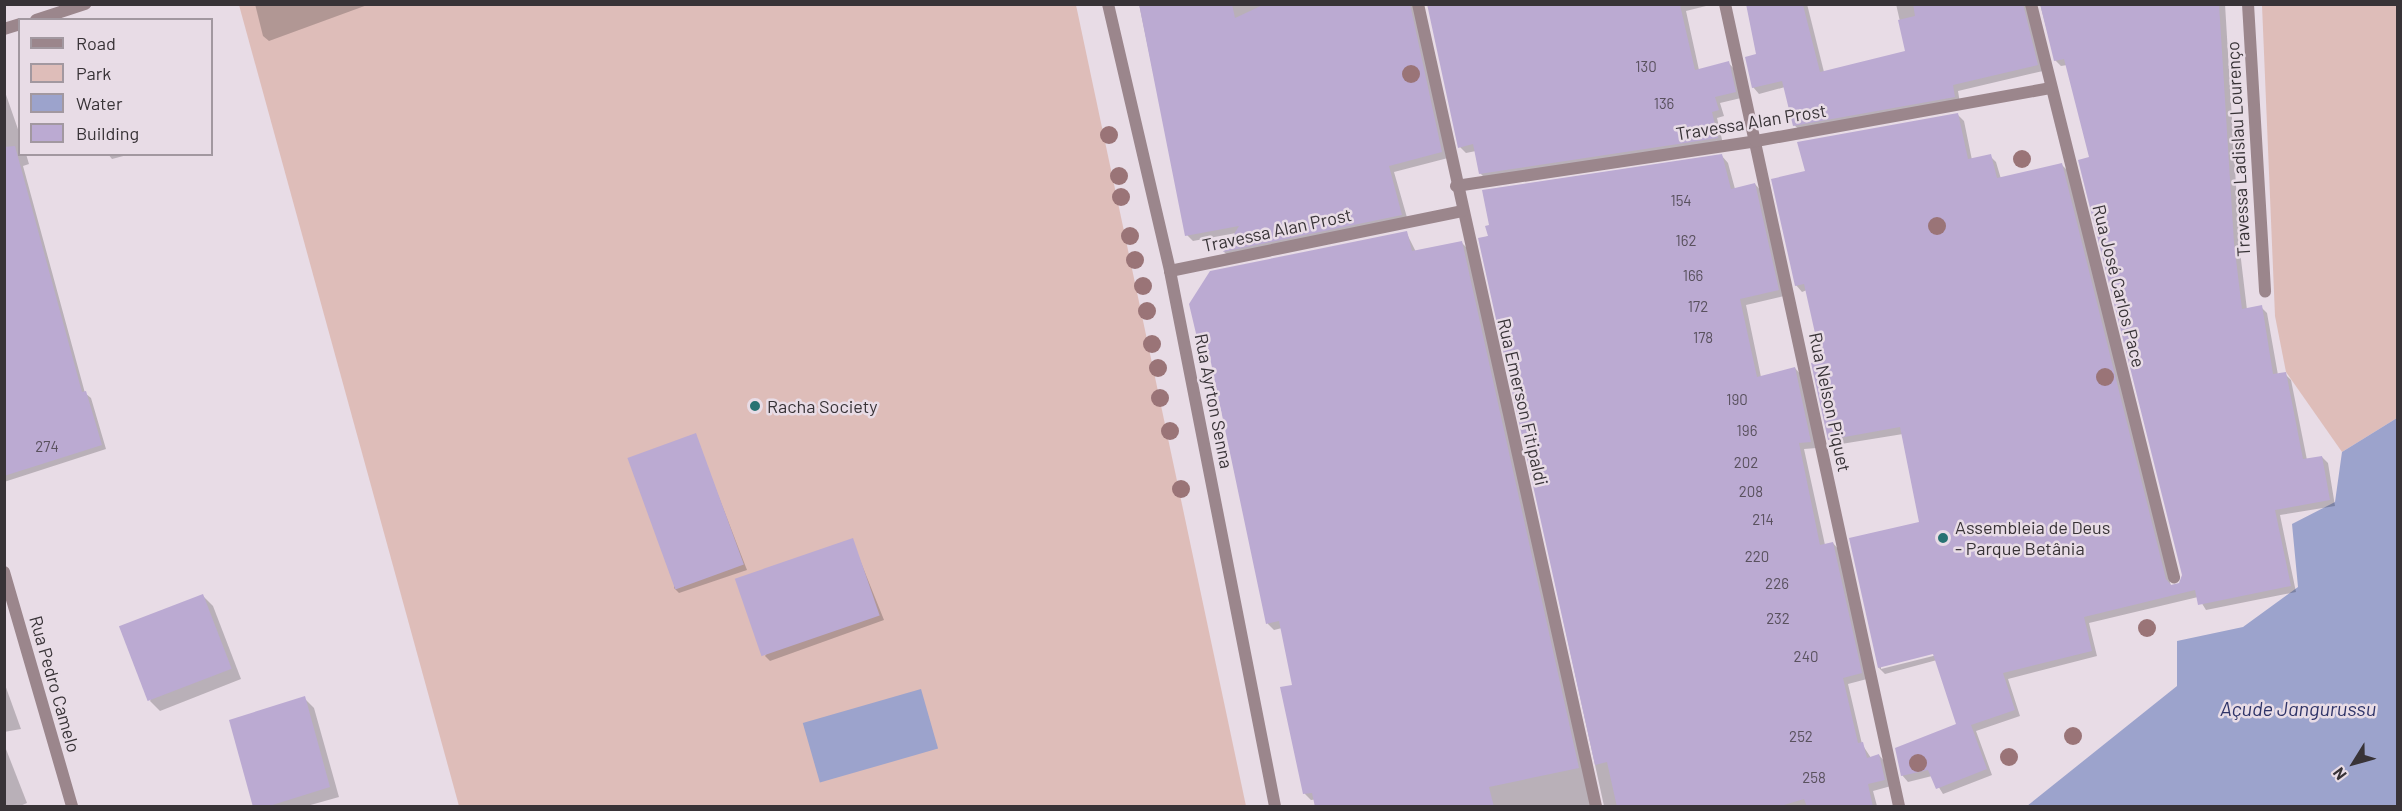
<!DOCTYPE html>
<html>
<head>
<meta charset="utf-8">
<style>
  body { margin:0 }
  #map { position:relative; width:2402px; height:811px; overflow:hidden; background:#e8dce6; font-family:Barlow,sans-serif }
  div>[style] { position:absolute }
  .green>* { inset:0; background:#debdb9 }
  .water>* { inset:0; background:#9ca3cc; transform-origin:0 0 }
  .shadow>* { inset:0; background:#0003 }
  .building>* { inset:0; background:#bbaad2; transform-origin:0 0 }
  .minor>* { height:12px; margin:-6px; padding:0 6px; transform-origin:6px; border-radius:6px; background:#9b868c }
  .trees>* { width:18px; height:18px; margin:-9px; border-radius:50%; background:#9a7477 }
  .dots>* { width:16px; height:16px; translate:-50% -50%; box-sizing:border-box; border:3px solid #e8dce6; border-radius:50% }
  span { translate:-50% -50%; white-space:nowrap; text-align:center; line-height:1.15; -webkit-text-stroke:5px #e8dce6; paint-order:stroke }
  .number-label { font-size:15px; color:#59515e }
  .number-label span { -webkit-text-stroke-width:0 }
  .street-label { font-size:18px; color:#383337 }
  .poi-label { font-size:18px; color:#383337 }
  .left { translate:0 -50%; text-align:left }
  .water-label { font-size:20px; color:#2f3468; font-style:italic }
  .frame { position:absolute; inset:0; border:6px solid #383337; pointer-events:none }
  .legend { position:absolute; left:18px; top:18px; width:195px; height:138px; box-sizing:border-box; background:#e8dce6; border:2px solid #a298a0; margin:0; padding:8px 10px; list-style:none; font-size:18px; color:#383337 }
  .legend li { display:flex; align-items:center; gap:12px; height:30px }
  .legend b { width:30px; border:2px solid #a298a0 }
  .north { position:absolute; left:2324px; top:733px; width:60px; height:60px; -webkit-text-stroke:4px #e8dce6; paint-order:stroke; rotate:233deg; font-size:16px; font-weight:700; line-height:24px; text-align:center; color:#383337 }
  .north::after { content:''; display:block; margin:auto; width:21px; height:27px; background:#383337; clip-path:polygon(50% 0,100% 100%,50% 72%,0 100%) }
</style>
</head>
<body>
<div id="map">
  <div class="green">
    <i style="clip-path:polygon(239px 5px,1076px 5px,1246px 806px,459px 806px)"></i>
    <i style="clip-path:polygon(2262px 5px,2397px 5px,2397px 418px,2342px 452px,2286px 372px,2275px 316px)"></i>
  </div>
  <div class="water">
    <i style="clip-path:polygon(2397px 418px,2397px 806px,2027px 806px,2177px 686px,2177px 641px,2243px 627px,2298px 587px,2292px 524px,2335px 502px,2342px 452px)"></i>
    <i style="left:921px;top:689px;width:62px;height:123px;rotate:74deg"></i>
  </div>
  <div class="shadow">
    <i style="clip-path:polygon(255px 4px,370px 4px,269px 41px,263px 36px)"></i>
    <i style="clip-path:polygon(1139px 4px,1420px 4px,1448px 158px,1394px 172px,1408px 221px,1230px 257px,1224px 252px,1236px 233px,1193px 241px,1187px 235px)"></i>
    <i style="clip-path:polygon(1714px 4px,1686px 11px,1699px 70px,1728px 62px,1734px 69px,1741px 98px,1720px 103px,1724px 116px,1717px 118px,1723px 144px,1487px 180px,1480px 173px,1476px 151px,1466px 153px,1460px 147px,1428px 5px)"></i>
    <i style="clip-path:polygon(1748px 4px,1807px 4px,1824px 72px,1907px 52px,1896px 4px,2033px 4px,2043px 71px,1958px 91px,1960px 103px,1801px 131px,1794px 125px,1785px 87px,1759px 94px,1753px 87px,1758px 55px)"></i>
    <i style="clip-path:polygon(evenodd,2040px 4px,2225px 4px,2240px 251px,2247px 310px,2261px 307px,2267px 313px,2278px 375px,2285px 374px,2291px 380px,2307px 460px,2322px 457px,2328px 463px,2335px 506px,2280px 515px,2296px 592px,2206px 610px,2198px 597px,2089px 623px,2097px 656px,2008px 679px,2020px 716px,1976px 731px,1992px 775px,1943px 794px,1932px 776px,1908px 782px,1902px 775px,1958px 725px,1937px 660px,1885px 674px,1879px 668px,1921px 523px,1903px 434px,1835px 445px,1829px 439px,1823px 361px,1807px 290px,1802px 292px,1796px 285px,1807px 173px,1958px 115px,1964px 121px,1972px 160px,1990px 156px,1996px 162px,2001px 179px,2062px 165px,2068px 171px,2171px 586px,2180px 585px,2184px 575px,2091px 158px,2067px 65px,2061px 66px,2055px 60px,2040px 4px,1940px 651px,1941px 654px,1881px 669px,1881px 666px,1940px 651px)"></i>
    <i style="clip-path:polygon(4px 89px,20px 135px,20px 154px,26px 154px,29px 164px,23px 166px,85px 393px,91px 398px,106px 449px,4px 482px)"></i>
    <i style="clip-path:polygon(108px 154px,131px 154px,112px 159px)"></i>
    <i style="clip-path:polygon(1722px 156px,1728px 163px,1735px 189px,1755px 184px,1761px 191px,1784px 296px,1746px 305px,1761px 377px,1795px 368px,1801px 375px,1817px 448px,1804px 449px,1825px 545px,1833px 543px,1839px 550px,1867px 679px,1848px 684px,1862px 744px,1871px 758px,1879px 755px,1885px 762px,1891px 786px,1873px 791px,1877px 806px,1604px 806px,1480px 239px)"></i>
    <i style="clip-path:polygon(1406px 232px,1416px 252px,1462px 243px,1468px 249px,1592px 806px,1319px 806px,1318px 799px,1311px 800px,1305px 794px,1294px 686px,1282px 628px,1274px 630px,1268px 624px,1209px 346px,1199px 341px)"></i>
    <i style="clip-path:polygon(695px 435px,747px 570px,679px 593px,674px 588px)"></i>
    <i style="clip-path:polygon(852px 540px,884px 620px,770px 661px,765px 656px)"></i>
    <i style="clip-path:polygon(203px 596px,213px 606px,241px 679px,160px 711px,150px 701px)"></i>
    <i style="clip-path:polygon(4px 682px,21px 729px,4px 732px)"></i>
    <i style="clip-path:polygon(304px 698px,314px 708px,339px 797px,307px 806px,254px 806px)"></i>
    <i style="clip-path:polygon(4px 744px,27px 803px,20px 806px,4px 806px)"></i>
  </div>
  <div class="building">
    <i style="clip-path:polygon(1139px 4px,1232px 4px,1235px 18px,1265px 4px,1410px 4px,1442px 152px,1389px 166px,1402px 215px,1223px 252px,1239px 226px,1185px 236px)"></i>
    <i style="clip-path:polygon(1427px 4px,1680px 5px,1695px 70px,1729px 61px,1736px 92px,1715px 97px,1719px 110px,1712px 112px,1718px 138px,1479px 174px,1473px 144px,1458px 148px)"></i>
    <i style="clip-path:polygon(1746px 4px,1803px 5px,1820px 72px,1905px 51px,1898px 20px,1915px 16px,1913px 4px,2023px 4px,2038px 65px,1953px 85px,1955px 97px,1793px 126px,1782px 81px,1752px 88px,1745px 57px,1756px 54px)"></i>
    <i style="clip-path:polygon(2040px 4px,2219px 4px,2234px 243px,2242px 309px,2262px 305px,2273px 374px,2286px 372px,2303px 459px,2322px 456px,2330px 500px,2275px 510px,2291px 586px,2198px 605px,2195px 590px,2084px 617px,2092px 651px,2003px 673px,2015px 710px,1971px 725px,1987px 769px,1936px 789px,1928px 770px,1901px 776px,1895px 748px,1956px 724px,1933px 654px,1878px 668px,1849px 538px,1919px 522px,1900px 427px,1828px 440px,1811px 363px,1821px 360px,1804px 284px,1795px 286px,1771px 179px,1805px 171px,1797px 142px,1958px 113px,1968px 159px,1991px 154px,1997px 178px,2062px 163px,2166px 579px,2171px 585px,2179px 583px,2182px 575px,2078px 160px,2089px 157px,2064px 59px,2054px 61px)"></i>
    <i style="clip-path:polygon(15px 146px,82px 392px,86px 391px,102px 445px,4px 476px,4px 147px)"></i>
    <i style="clip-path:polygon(1722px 154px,1731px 189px,1755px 183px,1779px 290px,1740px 299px,1757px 377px,1795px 367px,1811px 442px,1799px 443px,1820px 545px,1833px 542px,1862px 673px,1843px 678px,1858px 743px,1863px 742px,1867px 758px,1879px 754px,1885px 780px,1868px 784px,1873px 807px,1807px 807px,1804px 799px,1777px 807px,1617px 807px,1607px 762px,1595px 765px,1478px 238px,1488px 236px,1485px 226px,1489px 225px,1482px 190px)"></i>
    <i style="clip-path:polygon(1407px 231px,1412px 251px,1462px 241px,1579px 768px,1489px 787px,1494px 807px,1315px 807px,1312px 793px,1303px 794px,1280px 687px,1292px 685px,1279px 621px,1266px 624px,1206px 339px,1198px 342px,1189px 304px,1210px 271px)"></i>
    <i style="left:696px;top:433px;width:140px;height:73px;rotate:70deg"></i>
    <i style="left:853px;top:538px;width:82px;height:125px;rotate:71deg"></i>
    <i style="left:203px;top:594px;width:80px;height:90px;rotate:69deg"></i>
    <i style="clip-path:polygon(305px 696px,330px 787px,266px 807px,253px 807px,229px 720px)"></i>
  </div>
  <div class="minor">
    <i style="left:1108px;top:4px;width:274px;rotate:76.9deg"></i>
    <i style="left:1170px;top:271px;width:545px;rotate:78.9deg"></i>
    <i style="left:1418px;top:4px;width:822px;rotate:77.49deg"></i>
    <i style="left:1725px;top:4px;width:821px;rotate:77.76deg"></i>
    <i style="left:2031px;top:4px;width:591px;rotate:75.99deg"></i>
    <i style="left:2248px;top:4px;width:288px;rotate:86.6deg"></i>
    <i style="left:36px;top:20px;width:52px;rotate:-18.1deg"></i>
    <i style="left:4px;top:29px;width:17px;rotate:-17deg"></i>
    <i style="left:1456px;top:186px;width:303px;rotate:-8.5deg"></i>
    <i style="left:1756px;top:141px;width:300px;rotate:-10.2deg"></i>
    <i style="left:1170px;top:271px;width:298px;rotate:-11.6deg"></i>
    <i style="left:4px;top:572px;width:244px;rotate:73.8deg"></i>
  </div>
  <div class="trees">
    <i style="left:1411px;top:74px"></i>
    <i style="left:1109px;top:135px"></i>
    <i style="left:2022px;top:159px"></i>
    <i style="left:1119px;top:176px"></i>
    <i style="left:1121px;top:197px"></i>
    <i style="left:1937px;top:226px"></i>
    <i style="left:1130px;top:236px"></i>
    <i style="left:1135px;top:260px"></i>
    <i style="left:1143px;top:286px"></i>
    <i style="left:1147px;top:311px"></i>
    <i style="left:1152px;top:344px"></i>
    <i style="left:1158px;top:368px"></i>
    <i style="left:2105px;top:377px"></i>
    <i style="left:1160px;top:398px"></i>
    <i style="left:1170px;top:431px"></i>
    <i style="left:1181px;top:489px"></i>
    <i style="left:2147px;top:628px"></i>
    <i style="left:2073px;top:736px"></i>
    <i style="left:2009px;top:757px"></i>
    <i style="left:1918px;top:763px"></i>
  </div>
  <div class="dots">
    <i style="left:755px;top:406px;background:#277272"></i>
    <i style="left:1943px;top:538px;background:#277272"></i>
  </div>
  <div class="number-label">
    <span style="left:1646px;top:67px">130</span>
    <span style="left:1664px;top:104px">136</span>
    <span style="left:1681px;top:201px">154</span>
    <span style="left:1686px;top:241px">162</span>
    <span style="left:1693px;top:276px">166</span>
    <span style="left:1698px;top:307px">172</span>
    <span style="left:1703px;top:338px">178</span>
    <span style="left:1737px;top:400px">190</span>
    <span style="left:1747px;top:431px">196</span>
    <span style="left:47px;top:447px">274</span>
    <span style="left:1746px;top:463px">202</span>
    <span style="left:1751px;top:492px">208</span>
    <span style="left:1763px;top:520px">214</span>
    <span style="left:1757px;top:557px">220</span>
    <span style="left:1777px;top:584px">226</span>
    <span style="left:1778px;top:619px">232</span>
    <span style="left:1806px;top:657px">240</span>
    <span style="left:1801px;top:737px">252</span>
    <span style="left:1814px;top:778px">258</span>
  </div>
  <div class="street-label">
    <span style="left:1751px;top:122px;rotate:-9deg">Travessa Alan Prost</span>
    <span style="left:2238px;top:149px;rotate:-93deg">Travessa Ladislau Lourenço</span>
    <span style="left:1277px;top:230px;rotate:-12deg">Travessa Alan Prost</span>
    <span style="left:2119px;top:286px;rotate:76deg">Rua José Carlos Pace</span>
    <span style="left:1214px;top:401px;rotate:79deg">Rua Ayrton Senna</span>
    <span style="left:1523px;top:402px;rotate:77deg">Rua Emerson Fitipaldi</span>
    <span style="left:1830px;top:402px;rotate:78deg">Rua Nelson Piquet</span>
    <span style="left:55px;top:684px;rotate:74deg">Rua Pedro Camelo</span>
  </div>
  <div class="poi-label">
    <span class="left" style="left:767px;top:406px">Racha Society</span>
    <span class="left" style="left:1955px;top:538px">Assembleia de Deus<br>- Parque Betânia</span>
  </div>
  <div class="water-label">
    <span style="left:2298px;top:708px">Açude Jangurussu</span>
  </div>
  <div class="frame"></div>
  <ul class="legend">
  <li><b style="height:8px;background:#9b868c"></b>Road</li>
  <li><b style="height:16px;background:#debdb9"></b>Park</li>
  <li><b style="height:16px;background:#9ca3cc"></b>Water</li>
  <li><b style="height:16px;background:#bbaad2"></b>Building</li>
  </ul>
  <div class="north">N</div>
</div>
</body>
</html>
